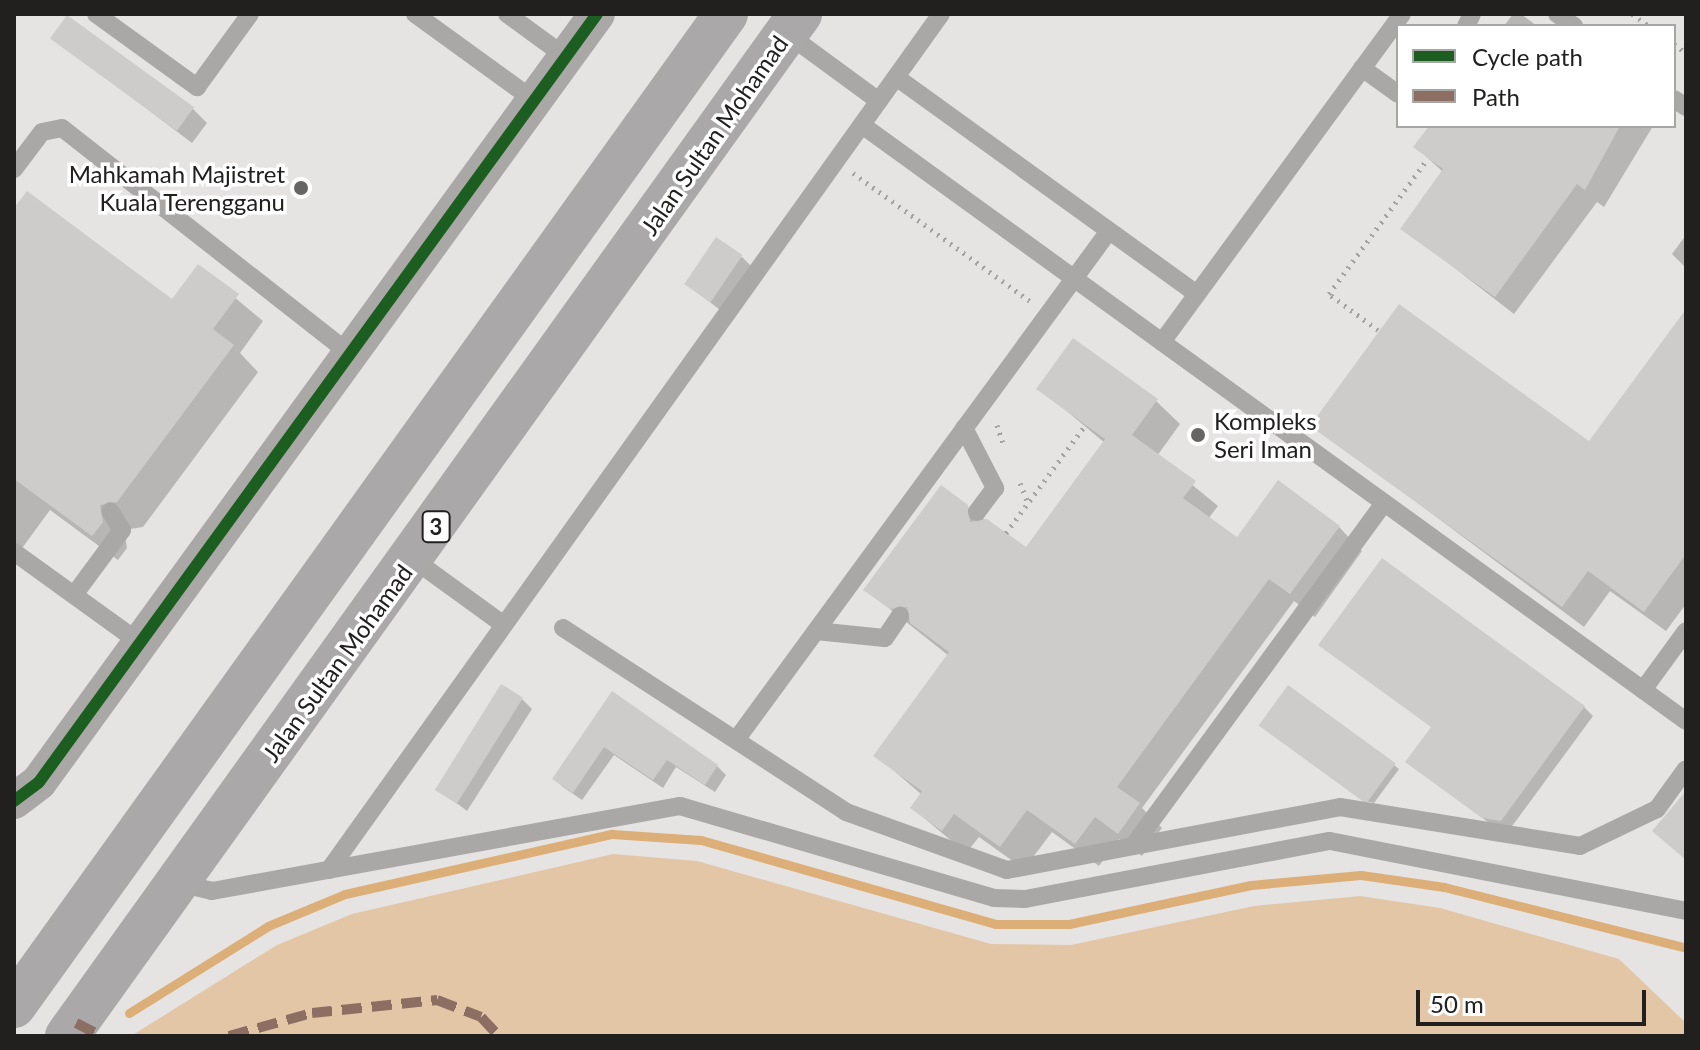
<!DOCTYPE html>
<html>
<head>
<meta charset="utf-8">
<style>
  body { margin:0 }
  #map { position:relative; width:1700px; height:1050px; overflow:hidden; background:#e6e4e2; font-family:Lato,sans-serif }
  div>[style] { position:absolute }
  .green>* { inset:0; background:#e3c6a6 }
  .shadow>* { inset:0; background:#0003 }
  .stream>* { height:9px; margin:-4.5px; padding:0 4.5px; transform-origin:4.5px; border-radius:4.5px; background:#dcae78 }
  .building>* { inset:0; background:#cecccb; transform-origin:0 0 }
  .path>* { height:5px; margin-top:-2.5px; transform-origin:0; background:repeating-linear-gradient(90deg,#a4a3a1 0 2px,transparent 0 8px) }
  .service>* { height:18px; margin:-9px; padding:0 9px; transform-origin:9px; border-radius:9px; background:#aaa8a7 }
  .minor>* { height:36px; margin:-18px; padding:0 18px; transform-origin:18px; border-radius:18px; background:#aaa8a7 }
  .trunk>* { height:44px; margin:-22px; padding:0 22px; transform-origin:22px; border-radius:22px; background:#aaa8a8 }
  .quiet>* { height:10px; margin-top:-5px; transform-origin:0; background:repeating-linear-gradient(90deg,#8d6e63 0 20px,transparent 0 30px) }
  .cycleway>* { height:12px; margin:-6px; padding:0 6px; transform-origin:6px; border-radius:6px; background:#1b5e20 }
  .dots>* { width:22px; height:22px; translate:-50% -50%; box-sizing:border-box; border:4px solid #fff; border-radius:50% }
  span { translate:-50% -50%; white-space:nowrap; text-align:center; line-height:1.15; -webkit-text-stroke:7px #fff; paint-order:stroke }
  .shield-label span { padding:2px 6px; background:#fff; border:2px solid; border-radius:6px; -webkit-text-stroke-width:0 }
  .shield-label { font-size:22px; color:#21201f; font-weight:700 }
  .street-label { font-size:24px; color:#21201f }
  .poi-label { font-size:24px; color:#21201f }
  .right { translate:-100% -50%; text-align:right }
  .left { translate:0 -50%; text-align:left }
  .frame { position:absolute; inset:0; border:16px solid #21201f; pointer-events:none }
  .legend { position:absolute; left:1396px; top:24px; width:280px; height:104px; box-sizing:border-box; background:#fff; border:2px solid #a6a6a5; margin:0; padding:10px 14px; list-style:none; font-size:24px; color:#21201f }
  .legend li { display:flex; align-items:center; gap:16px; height:40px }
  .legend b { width:40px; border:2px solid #a6a6a5 }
  .scale { position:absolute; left:1416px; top:990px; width:230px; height:36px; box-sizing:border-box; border:4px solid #21201f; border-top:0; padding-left:10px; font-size:24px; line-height:28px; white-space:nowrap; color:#21201f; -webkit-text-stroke:6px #fff; paint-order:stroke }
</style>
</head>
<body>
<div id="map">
  <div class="green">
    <i style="clip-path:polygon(613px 854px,697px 861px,991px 944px,1071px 945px,1254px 906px,1360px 896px,1440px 908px,1619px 959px,1686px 1023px,1686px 1036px,131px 1036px,277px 945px,352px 914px)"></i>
  </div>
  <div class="shadow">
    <i style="clip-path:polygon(1513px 14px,1521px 14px,1537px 26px,1504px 26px)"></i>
    <i style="clip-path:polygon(52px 37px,193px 109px,207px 123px,192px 143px)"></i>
    <i style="clip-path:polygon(1431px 126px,1653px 126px,1604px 207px,1597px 202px,1514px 314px,1403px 228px,1443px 172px,1416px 147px)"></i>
    <i style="clip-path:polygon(14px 212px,172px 301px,198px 267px,263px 321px,240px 353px,258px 372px,143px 527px,124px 530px,127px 548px,118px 560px,50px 510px,20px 551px,14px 547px)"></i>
    <i style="clip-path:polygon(1686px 235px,1686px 268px,1672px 254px)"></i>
    <i style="clip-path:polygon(742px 257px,751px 266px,720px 310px,685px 283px)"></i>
    <i style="clip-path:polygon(1686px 312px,1686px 604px,1666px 631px,1610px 591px,1584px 627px,1313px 425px,1589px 444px)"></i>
    <i style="clip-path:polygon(1039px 388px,1156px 401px,1180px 424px,1157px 456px,1218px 506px,1208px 519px,1237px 540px,1339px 527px,1362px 551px,1315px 617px,1294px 601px,1142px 808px,1162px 828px,1142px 856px,1119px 839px,1099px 866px,1052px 832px,1024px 869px,979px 837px,966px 853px,912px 808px,922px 795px,876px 755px,949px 656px,866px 590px,966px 506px,1026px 550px,1105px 443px)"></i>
    <i style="clip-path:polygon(1320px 644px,1584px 707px,1593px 716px,1510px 829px,1493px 826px,1408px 762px,1433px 728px)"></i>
    <i style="clip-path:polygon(612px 694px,717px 766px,726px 775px,715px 792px,676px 767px,663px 788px,614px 755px,582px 800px,563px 787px,554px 779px)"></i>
    <i style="clip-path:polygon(522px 699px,532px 709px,467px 811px,438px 789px)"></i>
    <i style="clip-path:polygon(1265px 729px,1394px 765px,1399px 769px,1374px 803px,1365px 801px)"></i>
  </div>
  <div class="stream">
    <i style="left:129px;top:1013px;width:164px;rotate:-32deg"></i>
    <i style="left:268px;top:926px;width:83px;rotate:-22.6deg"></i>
    <i style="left:345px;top:894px;width:274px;rotate:-12.7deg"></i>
    <i style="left:612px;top:834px;width:89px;rotate:3.9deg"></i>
    <i style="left:701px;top:840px;width:306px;rotate:15.9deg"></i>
    <i style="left:995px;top:924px;width:74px"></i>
    <i style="left:1069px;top:924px;width:186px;rotate:-12.1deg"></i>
    <i style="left:1251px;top:885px;width:110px;rotate:-5.2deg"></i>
    <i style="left:1361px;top:875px;width:84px;rotate:8.2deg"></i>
    <i style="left:1444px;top:887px;width:250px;rotate:14.1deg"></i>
  </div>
  <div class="building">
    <i style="left:67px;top:15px;width:157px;height:29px;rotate:36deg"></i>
    <i style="clip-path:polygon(1429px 126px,1620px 126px,1585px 190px,1577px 184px,1495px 297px,1400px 229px,1443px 169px,1413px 147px)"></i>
    <i style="clip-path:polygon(27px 191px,172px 299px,198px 264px,239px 294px,213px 329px,234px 345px,117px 502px,100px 505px,103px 522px,92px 536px,14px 479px,14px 208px)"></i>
    <i style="left:716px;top:237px;width:32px;height:57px;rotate:34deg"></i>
    <i style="clip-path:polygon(1399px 304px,1589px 441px,1686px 309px,1686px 554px,1644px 612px,1588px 571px,1562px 607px,1310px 426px)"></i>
    <i style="clip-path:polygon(1073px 338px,1158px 399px,1132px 435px,1196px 481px,1183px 498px,1237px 537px,1278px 480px,1340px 526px,1290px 594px,1269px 579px,1117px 787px,1140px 803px,1118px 834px,1095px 817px,1075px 844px,1027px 810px,1000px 847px,954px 814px,942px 831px,910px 808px,922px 791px,873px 756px,949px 652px,910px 623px,907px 607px,890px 609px,863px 590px,941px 485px,968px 505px,970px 522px,987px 519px,1026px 547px,1105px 439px,1036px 389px)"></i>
    <i style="clip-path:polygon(1382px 558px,1585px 706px,1501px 821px,1482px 818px,1405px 762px,1431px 727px,1318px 645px)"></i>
    <i style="left:501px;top:684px;width:26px;height:125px;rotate:32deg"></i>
    <i style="left:1288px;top:685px;width:133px;height:50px;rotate:36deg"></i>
    <i style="clip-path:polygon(612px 691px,718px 765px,705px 785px,667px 760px,653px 780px,604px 747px,573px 793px,552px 779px)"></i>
    <i style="clip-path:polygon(1686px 791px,1686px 860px,1652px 831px)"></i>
  </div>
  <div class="path">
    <i style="left:1632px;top:14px;width:21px;rotate:35deg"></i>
    <i style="left:1674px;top:44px;width:15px;rotate:37deg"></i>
    <i style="left:853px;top:173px;width:218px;rotate:35.9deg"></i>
    <i style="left:1378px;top:330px;width:61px;rotate:-143.7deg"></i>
    <i style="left:1329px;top:294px;width:168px;rotate:-53.9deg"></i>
    <i style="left:997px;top:425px;width:20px;rotate:72deg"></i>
    <i style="left:1020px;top:483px;width:22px;rotate:68deg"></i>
    <i style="left:1006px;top:533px;width:135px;rotate:-53.7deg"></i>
  </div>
  <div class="service">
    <i style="left:96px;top:14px;width:125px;rotate:35.9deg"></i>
    <i style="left:197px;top:87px;width:90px;rotate:-54deg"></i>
    <i style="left:415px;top:14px;width:147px;rotate:35.9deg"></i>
    <i style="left:507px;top:14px;width:73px;rotate:36.1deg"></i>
    <i style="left:1557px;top:14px;width:21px;rotate:35deg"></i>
    <i style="left:1466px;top:26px;width:13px;rotate:-63deg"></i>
    <i style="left:786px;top:33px;width:115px;rotate:36.2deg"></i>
    <i style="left:1362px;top:68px;width:44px;rotate:35.8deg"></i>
    <i style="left:896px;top:77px;width:371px;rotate:35.8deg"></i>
    <i style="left:1674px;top:99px;width:14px;rotate:34deg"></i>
    <i style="left:862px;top:125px;width:1017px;rotate:35.88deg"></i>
    <i style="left:14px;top:169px;width:46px;rotate:-52.9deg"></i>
    <i style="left:42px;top:132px;width:20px;rotate:-11deg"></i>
    <i style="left:62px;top:128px;width:366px;rotate:38.1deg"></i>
    <i style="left:1162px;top:342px;width:406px;rotate:-53.8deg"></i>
    <i style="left:964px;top:428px;width:68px;rotate:62.7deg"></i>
    <i style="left:995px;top:488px;width:30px;rotate:127deg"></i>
    <i style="left:14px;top:552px;width:155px;rotate:35.8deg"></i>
    <i style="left:413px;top:559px;width:112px;rotate:36deg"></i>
    <i style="left:74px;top:595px;width:81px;rotate:-53.6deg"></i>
    <i style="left:122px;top:530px;width:22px;rotate:-122deg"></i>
    <i style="left:563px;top:628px;width:338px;rotate:33deg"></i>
    <i style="left:846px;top:812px;width:171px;rotate:19.8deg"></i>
    <i style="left:1007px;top:870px;width:339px;rotate:-10.7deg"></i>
    <i style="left:1340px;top:807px;width:243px;rotate:9.2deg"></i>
    <i style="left:1580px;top:846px;width:85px;rotate:-25.7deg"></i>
    <i style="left:1657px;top:809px;width:49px;rotate:-54.1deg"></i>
    <i style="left:816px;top:631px;width:69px;rotate:5.8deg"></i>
    <i style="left:885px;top:638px;width:27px;rotate:-56deg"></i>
    <i style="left:1643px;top:690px;width:73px;rotate:-53.9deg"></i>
    <i style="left:736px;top:740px;width:631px;rotate:-53.77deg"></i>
    <i style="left:1133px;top:846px;width:425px;rotate:-53.8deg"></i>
    <i style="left:329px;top:870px;width:1052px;rotate:-54.44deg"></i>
    <i style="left:178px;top:883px;width:35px;rotate:13deg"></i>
    <i style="left:212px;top:891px;width:476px;rotate:-10.3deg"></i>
    <i style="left:680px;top:806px;width:327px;rotate:16.3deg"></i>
    <i style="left:994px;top:898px;width:31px;rotate:2deg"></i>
    <i style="left:1025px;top:899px;width:310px;rotate:-10.8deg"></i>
    <i style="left:1330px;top:841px;width:363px;rotate:11.1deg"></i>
  </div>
  <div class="minor">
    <i style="left:14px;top:801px;width:31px;rotate:-37deg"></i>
    <i style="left:39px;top:782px;width:949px;rotate:-54deg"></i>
  </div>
  <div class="trunk">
    <i style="left:14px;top:1006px;width:1221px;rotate:-54.33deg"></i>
    <i style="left:67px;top:1036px;width:1258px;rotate:-54.35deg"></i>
  </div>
  <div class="quiet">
    <i style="left:76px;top:1023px;width:28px;rotate:27deg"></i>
    <i style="left:229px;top:1036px;width:86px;rotate:-15.5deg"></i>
    <i style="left:312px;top:1013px;width:126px;rotate:-5.9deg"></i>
    <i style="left:437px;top:1000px;width:47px;rotate:21.1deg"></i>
    <i style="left:481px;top:1017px;width:26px;rotate:47deg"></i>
  </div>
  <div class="cycleway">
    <i style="left:14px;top:801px;width:31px;rotate:-37deg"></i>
    <i style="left:39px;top:782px;width:949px;rotate:-54deg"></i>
  </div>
  <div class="dots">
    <i style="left:301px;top:188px;background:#666563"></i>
    <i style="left:1198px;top:435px;background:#666563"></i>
  </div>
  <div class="shield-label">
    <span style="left:436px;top:527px">3</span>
  </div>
  <div class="street-label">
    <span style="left:714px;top:135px;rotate:-55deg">Jalan Sultan Mohamad</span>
    <span style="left:337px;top:663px;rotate:-54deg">Jalan Sultan Mohamad</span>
  </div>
  <div class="poi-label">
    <span class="right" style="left:285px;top:188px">Mahkamah Majistret<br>Kuala Terengganu</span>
    <span class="left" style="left:1214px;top:435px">Kompleks<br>Seri Iman</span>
  </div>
  <div class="frame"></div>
  <ul class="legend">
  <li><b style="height:10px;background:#1b5e20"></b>Cycle path</li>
  <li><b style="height:10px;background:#8d6e63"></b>Path</li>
  </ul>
  <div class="scale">50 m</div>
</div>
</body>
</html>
